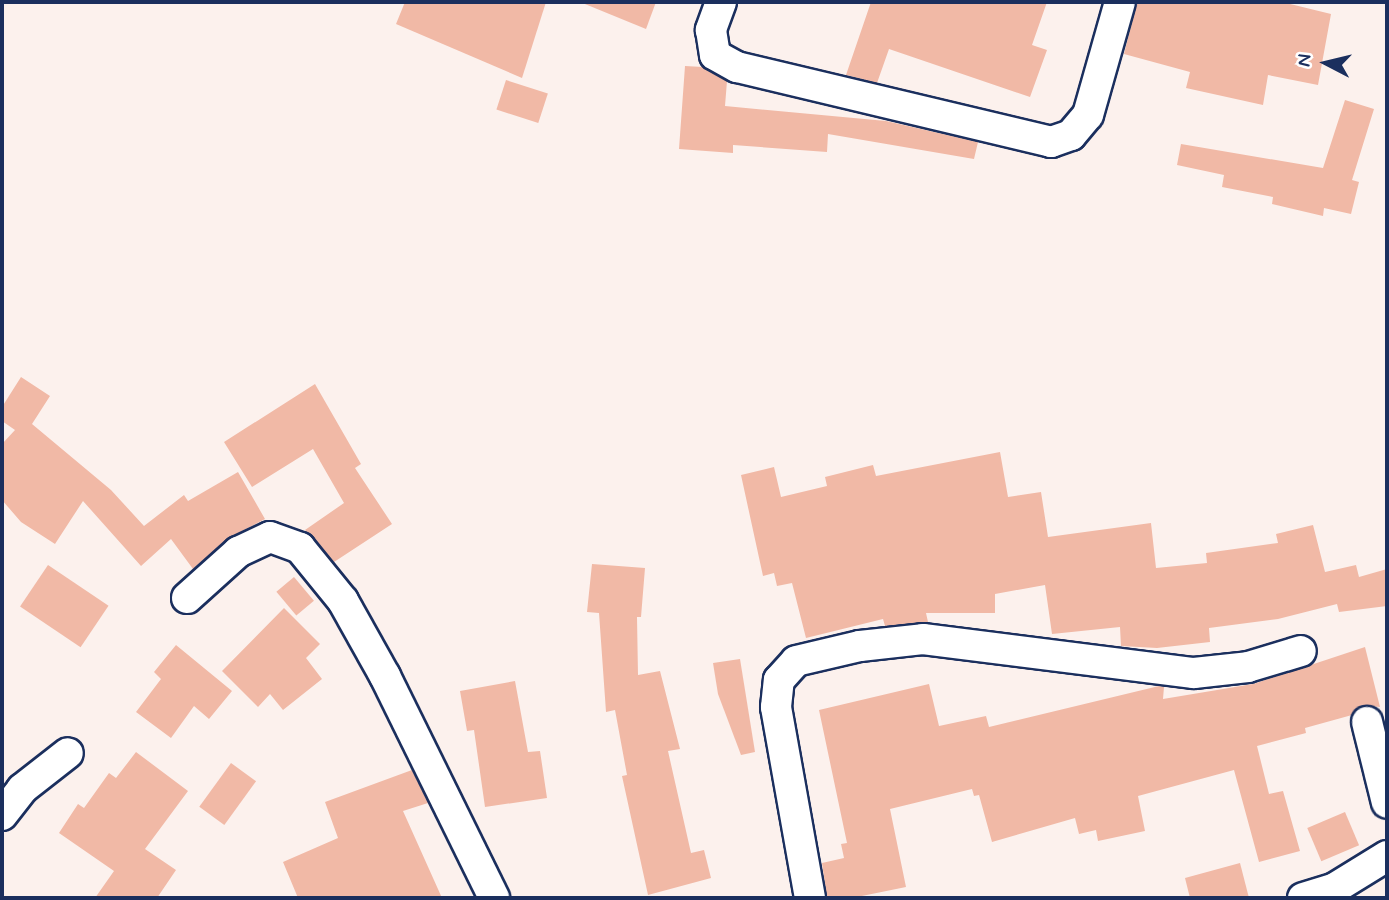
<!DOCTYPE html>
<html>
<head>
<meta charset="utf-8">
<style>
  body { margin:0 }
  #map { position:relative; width:1389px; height:900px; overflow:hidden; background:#fcf1ed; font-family:Mynerve,sans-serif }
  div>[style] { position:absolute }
  .building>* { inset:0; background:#f1b9a6; transform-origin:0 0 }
  .roads { filter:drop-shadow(2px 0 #1b2f5e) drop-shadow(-2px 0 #1b2f5e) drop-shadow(0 2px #1b2f5e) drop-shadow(0 -2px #1b2f5e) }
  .street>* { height:30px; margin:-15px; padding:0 15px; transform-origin:15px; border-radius:15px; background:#fff }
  span { translate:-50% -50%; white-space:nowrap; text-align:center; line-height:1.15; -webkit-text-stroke:5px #fff; paint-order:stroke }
  .frame { position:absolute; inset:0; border:4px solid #1b2f5e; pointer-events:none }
  .north { position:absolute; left:1291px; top:28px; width:70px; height:70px; -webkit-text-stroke:5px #fff; paint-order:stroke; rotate:277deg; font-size:19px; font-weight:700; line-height:28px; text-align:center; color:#1b2f5e }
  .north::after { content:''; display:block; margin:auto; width:24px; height:32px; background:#1b2f5e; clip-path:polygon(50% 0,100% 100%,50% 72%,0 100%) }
</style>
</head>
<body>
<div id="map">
  <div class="building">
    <i style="clip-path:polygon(405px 2px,546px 2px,522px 78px,396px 24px)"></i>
    <i style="clip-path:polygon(580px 2px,656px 2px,646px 29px)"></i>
    <i style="clip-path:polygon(871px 2px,1047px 2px,1032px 45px,1047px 50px,1030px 97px,889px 49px,877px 83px,846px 75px)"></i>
    <i style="clip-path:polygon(1137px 2px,1282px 2px,1331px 14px,1318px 85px,1268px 75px,1263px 105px,1186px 88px,1190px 72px,1124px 54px)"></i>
    <i style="clip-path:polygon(685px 66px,703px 67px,727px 81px,725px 106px,886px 121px,978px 142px,974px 159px,828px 134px,827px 152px,733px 145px,733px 153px,679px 149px)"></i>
    <i style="left:506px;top:80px;width:44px;height:31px;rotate:18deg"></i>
    <i style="clip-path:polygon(1345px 100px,1374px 109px,1352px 180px,1359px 182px,1351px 214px,1324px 208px,1323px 216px,1272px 204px,1273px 197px,1222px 187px,1224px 175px,1177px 165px,1181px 144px,1323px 168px)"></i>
    <i style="clip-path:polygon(21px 377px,50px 396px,32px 424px,111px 490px,144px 526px,184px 495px,188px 501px,238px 472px,265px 519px,227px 539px,193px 569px,171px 539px,141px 566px,83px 501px,55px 544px,21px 522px,2px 500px,2px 444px,15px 430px,2px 421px,2px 407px)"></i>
    <i style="clip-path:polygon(315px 384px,361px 464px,355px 468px,392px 524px,334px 562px,305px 530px,344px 503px,313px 449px,252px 487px,224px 442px)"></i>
    <i style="clip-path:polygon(1000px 452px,1008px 497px,1041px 492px,1048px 537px,1151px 523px,1156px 568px,1207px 563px,1206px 553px,1278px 543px,1276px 534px,1313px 525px,1325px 572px,1356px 565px,1359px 577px,1387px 569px,1387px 606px,1339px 612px,1337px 604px,1278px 619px,1209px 628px,1210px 642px,1157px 648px,1121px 646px,1120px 627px,1052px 634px,1045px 585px,995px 594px,995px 613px,926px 613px,928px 622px,885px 626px,883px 619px,806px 638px,792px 583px,777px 586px,774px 573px,763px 576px,741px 475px,774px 467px,781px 497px,827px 486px,825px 477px,873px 465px,876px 476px)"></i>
    <i style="clip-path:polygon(592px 564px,645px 568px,641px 617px,637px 617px,638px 675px,660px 671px,680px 749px,668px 751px,691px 853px,704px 850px,711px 878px,648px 895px,622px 776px,627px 775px,615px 710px,606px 712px,599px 613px,587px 612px)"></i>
    <i style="left:48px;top:565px;width:73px;height:50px;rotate:34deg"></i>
    <i style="left:294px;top:577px;width:31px;height:23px;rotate:50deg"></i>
    <i style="clip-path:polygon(284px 608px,320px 644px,306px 658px,322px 679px,283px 710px,270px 694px,258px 707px,222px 671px)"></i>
    <i style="clip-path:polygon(176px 645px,232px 691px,209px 719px,194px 706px,171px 738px,136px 712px,161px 679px,154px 672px)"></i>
    <i style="clip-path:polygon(1365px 647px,1380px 707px,1362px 705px,1352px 715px,1305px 728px,1306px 733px,1257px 746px,1269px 794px,1283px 791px,1300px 851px,1259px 862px,1234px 770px,1138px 796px,1145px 831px,1098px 841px,1096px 830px,1079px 834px,1075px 818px,992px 842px,979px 795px,974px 796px,972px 789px,890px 809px,906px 887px,852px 898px,827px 898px,822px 863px,844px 858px,841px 844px,847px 843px,819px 710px,929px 684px,939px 726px,986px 716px,989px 727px,1159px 686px,1164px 687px,1163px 699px,1253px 684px)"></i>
    <i style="clip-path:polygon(740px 659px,755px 752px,741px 755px,718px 694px,713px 663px)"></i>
    <i style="clip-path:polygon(515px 681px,528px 752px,540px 751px,547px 798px,485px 807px,474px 730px,467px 731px,460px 691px)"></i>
    <i style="clip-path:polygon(136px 752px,188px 791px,145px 849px,176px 870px,157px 898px,95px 898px,114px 871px,59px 833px,78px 804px,84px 808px,109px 773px,116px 778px)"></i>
    <i style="left:231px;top:763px;width:31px;height:54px;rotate:36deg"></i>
    <i style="clip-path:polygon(412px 770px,428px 803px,403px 811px,442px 898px,298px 898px,283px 862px,338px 838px,325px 802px)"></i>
    <i style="left:1345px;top:812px;width:36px;height:41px;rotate:67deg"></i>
    <i style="clip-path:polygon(1240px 863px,1249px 898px,1190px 898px,1185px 878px)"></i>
  </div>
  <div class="roads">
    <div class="street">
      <i style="left:721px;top:2px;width:30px;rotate:110deg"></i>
      <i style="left:711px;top:30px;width:25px;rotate:81deg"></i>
      <i style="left:715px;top:55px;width:25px;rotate:29deg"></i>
      <i style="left:737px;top:67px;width:323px;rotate:13.4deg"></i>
      <i style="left:1051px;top:142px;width:21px;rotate:-19deg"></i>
      <i style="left:1071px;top:135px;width:26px;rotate:-50deg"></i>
      <i style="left:1088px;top:115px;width:117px;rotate:-74.2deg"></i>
      <i style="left:187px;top:598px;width:69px;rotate:-42deg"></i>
      <i style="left:238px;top:552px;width:35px;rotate:-25deg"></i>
      <i style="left:270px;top:537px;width:32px;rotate:20deg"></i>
      <i style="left:300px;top:548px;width:68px;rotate:50.9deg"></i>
      <i style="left:343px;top:601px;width:86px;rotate:60.8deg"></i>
      <i style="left:385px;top:676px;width:247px;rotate:63.8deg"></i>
      <i style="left:1367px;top:722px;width:83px;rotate:76.1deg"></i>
      <i style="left:2px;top:815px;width:33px;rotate:-52deg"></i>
      <i style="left:22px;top:789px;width:58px;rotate:-38deg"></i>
      <i style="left:810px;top:898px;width:194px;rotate:-100.1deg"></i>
      <i style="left:776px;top:707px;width:27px;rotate:-84deg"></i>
      <i style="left:779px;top:680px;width:25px;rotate:-48deg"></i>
      <i style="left:796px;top:661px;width:66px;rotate:-13.2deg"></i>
      <i style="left:860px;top:646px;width:63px;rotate:-6.3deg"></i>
      <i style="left:923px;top:639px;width:273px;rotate:7.2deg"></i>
      <i style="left:1194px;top:673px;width:54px;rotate:-6.3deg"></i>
      <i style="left:1248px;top:667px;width:55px;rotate:-16.8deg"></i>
      <i style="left:1303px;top:898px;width:34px;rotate:-17deg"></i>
      <i style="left:1335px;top:888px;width:61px;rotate:-31.6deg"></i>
    </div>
  </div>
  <div class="frame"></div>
  <div class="north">N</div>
</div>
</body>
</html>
